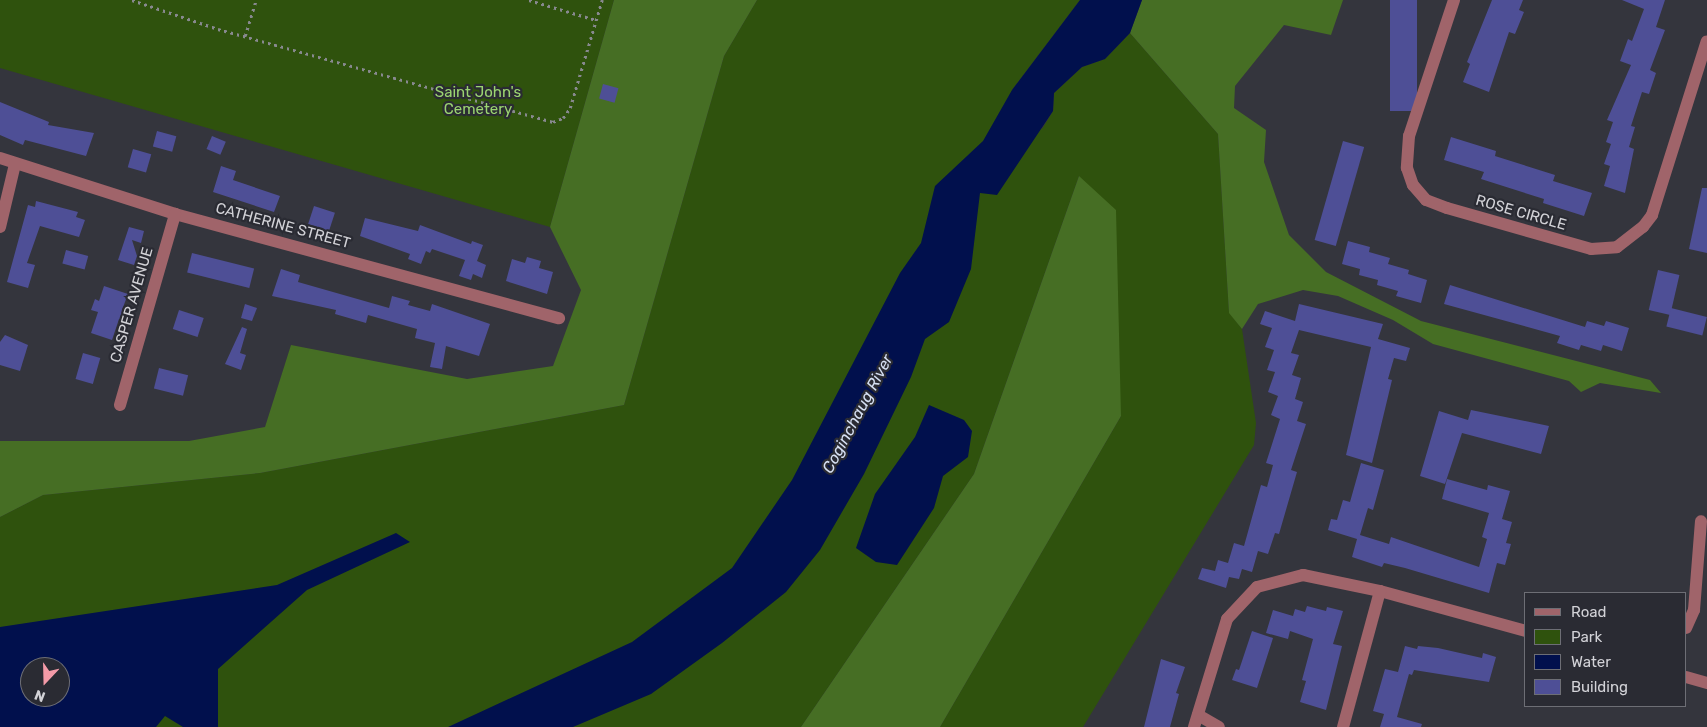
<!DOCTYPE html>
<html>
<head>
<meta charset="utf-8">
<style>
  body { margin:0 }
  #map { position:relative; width:1707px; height:727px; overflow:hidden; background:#34353d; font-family:Rubik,sans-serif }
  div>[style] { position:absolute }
  .green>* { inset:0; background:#2f520d }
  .forest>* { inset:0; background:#466e24 }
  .water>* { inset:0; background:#01104d }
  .building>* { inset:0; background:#4e4f96; transform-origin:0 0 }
  .path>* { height:2.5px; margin-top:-1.25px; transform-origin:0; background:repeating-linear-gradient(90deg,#88898f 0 2.5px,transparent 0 6.5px) }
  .minor>* { height:12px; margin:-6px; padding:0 6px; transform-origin:6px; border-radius:6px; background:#a0646a }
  span { translate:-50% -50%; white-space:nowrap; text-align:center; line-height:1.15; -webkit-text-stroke:4.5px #2a2b33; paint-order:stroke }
  .park-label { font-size:15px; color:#9bd471 }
  .street-label { font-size:15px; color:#d2d2d7 }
  .water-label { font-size:16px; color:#d6e0f3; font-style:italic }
  .legend { position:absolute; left:1524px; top:592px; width:162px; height:115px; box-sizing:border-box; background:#2a2b33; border:1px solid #6d6e75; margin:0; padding:6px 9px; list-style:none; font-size:15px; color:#d2d2d7 }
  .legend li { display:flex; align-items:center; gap:10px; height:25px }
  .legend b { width:25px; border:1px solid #6d6e75 }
  .north { position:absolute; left:20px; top:657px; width:50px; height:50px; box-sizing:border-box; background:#2a2b33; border:1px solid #6d6e75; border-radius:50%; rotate:201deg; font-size:14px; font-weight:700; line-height:20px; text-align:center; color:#d2d2d7 }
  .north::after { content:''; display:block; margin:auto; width:18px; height:22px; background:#f39aa8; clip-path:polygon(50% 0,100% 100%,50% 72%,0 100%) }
</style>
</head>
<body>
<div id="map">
  <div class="green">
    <i style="clip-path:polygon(0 0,614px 0,550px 227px,0 68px)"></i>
    <i style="clip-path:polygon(evenodd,757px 0,1080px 0,1012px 90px,1042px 129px,1053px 111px,1054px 93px,1082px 67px,1105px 59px,1130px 33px,1218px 134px,1229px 312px,1242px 329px,1256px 423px,1254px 445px,1083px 727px,940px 727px,1121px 416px,1079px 176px,974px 474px,801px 727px,0 727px,0 517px,43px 495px,260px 473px,624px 405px,724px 56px,757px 0,30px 667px,60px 667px,60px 697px,30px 697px,30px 667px)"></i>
  </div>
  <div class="forest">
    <i style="clip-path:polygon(614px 0,757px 0,724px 56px,624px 405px,260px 473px,43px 495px,0 517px,0 441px,189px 441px,265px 427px,291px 345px,467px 379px,553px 366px,581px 290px,550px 227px)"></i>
    <i style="clip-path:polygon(1142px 0,1343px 0,1331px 35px,1284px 25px,1235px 86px,1234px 108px,1266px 130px,1264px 162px,1289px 235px,1326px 272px,1421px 321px,1650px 380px,1661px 393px,1600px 383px,1581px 392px,1569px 381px,1433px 344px,1393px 320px,1338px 296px,1303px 290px,1258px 304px,1242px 329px,1229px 313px,1218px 134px,1130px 33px)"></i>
    <i style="clip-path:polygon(1079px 176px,1116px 210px,1121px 416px,940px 727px,801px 727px,974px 474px)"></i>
  </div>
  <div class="water">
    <i style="clip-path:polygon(1080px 0,1142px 0,1130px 33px,1105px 59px,1082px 67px,1054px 93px,1053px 111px,997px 195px,980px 193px,971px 269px,949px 322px,925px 339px,911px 377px,864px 474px,820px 550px,786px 592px,722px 643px,651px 694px,573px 727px,448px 727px,632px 642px,732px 568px,792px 480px,900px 273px,921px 243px,935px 186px,983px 141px,1012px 90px)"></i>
    <i style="clip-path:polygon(929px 405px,964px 420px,972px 431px,968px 457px,943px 476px,934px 508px,897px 565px,876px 562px,856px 548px,875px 494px,915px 437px)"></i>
    <i style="clip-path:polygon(evenodd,396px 533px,410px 542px,307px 590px,218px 669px,218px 727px,183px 727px,165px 716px,156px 727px,0 727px,0 627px,277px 585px,396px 533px,30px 667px,60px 667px,60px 697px,30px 697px,30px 667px)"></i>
  </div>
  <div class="building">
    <i style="left:1390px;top:0;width:27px;height:111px"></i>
    <i style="clip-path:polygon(1492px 0,1523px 0,1519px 10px,1524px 12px,1515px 34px,1509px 32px,1489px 92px,1463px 82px,1470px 64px,1467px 62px)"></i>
    <i style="clip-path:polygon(1622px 0,1665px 0,1656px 27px,1665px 30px,1650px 70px,1656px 73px,1649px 94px,1642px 92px,1631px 126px,1635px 127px,1629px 147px,1634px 149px,1625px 193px,1604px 186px,1610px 166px,1604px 164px,1611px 144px,1606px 142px,1613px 122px,1607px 120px,1631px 65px,1620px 61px,1628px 39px,1632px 41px,1644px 9px)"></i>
    <i style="left:603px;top:84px;width:16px;height:15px;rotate:15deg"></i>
    <i style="clip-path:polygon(0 102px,49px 122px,48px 125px,94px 133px,86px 156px,25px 140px,23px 145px,0 135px)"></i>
    <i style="left:157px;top:131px;width:20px;height:16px;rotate:15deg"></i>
    <i style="left:212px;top:136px;width:15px;height:14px;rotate:23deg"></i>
    <i style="clip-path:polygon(1451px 137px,1496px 151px,1495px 156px,1555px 175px,1553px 181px,1592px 193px,1584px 216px,1543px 203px,1544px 199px,1481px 179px,1484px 172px,1444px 160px)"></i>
    <i style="left:1343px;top:141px;width:22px;height:103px;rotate:16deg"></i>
    <i style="left:133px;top:149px;width:19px;height:19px;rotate:16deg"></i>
    <i style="clip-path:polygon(221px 166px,236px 171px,233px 180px,280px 196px,274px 212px,213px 192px)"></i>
    <i style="clip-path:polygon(1702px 188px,1707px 188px,1707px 253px,1689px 249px)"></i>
    <i style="clip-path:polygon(36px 201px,78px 212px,76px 217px,85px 220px,79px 237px,40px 226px,27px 263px,35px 265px,28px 288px,7px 282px,28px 205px,35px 207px)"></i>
    <i style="left:314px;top:206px;width:22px;height:19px;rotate:18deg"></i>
    <i style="clip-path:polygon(365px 218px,418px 231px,420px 225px,471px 244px,472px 241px,483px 245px,477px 261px,486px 265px,482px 278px,473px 274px,471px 280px,459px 276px,465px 260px,432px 249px,430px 253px,426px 251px,421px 264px,408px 259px,410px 254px,360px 236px)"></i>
    <i style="clip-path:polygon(129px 227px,144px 231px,141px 243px,132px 240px,137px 256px,134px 265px,118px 260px)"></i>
    <i style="clip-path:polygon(1348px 241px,1370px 247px,1369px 252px,1390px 258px,1388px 264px,1409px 270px,1408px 274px,1427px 280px,1421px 303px,1396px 296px,1398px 291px,1377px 285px,1378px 280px,1359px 275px,1360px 269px,1342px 264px)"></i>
    <i style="left:66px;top:250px;width:23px;height:14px;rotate:15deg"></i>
    <i style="left:192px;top:253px;width:64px;height:20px;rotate:14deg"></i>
    <i style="clip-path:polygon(527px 257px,541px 261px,539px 268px,553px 272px,547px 294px,506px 281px,512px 259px,525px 263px)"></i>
    <i style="clip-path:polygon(281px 269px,300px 275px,298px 282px,389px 308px,392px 296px,410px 301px,408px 305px,430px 311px,432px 304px,490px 324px,479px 356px,446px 346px,442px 369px,430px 367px,435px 343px,415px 338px,417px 329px,368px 315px,366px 323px,335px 314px,336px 310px,272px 296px)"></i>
    <i style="left:1658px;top:270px;width:22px;height:41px;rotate:13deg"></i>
    <i style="clip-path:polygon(1450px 285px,1585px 327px,1587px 321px,1604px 326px,1606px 321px,1629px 328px,1622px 351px,1603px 345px,1601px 351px,1581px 345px,1579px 350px,1557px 343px,1560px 336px,1444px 304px)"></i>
    <i style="clip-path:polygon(104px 286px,128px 294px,122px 310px,127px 312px,124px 320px,119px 319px,112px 340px,91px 333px,98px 312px,91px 310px,95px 299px,99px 301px)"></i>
    <i style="clip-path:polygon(245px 304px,257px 308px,252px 321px,241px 318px)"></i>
    <i style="clip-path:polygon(1299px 304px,1383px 324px,1378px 339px,1410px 348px,1406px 361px,1394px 358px,1388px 379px,1392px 380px,1372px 463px,1346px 455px,1371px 347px,1299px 330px,1291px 353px,1299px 355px,1292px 375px,1301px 378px,1295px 399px,1303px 402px,1297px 421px,1306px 424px,1291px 470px,1297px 472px,1279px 534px,1275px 533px,1268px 554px,1258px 551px,1252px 572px,1242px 569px,1239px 579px,1229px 577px,1226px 588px,1198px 579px,1202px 568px,1215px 571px,1218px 560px,1228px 563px,1234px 543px,1244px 546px,1261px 485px,1267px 487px,1273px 465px,1266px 463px,1280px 419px,1271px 415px,1278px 396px,1268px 392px,1275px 372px,1267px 370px,1274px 350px,1265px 347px,1272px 328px,1260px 324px,1265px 311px,1295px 321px)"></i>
    <i style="left:1671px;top:308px;width:37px;height:19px;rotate:14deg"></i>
    <i style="left:179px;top:310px;width:26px;height:20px;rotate:18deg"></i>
    <i style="clip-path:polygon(242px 327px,247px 329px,240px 353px,246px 355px,241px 370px,225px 364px)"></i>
    <i style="clip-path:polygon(5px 335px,28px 345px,20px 371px,0 365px,0 342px)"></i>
    <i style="left:83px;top:353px;width:18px;height:27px;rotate:16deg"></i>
    <i style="left:159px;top:368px;width:30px;height:21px;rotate:14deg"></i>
    <i style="clip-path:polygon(1471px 410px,1549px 426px,1541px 454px,1462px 433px,1445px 484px,1420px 476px,1439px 411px,1468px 420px)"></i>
    <i style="clip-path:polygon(1361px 463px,1384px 470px,1373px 510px,1368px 508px,1360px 535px,1389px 544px,1391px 537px,1479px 567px,1487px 539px,1482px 537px,1489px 513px,1442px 499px,1447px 479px,1487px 490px,1488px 485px,1510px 491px,1502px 519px,1512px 522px,1506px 543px,1511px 544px,1505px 565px,1497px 563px,1489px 593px,1405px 568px,1384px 563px,1382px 567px,1352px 557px,1357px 539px,1328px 530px,1331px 519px,1337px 520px,1343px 500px,1350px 502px)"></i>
    <i style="clip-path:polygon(1307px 606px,1326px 611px,1327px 607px,1343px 611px,1333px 644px,1342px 646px,1326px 710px,1300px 702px,1306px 681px,1302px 680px,1313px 639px,1290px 631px,1288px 639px,1266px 633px,1273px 610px,1293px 616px,1295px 609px,1305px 612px)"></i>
    <i style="clip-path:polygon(1252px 631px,1273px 638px,1257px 688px,1232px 680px,1236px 669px,1239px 670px)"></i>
    <i style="clip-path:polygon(1405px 646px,1417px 649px,1418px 646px,1438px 648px,1482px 658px,1483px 653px,1496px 657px,1489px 682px,1414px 670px,1412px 675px,1409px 674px,1397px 717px,1422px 724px,1421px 727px,1380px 727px,1384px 714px,1373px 711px,1385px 669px,1398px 672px)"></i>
    <i style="clip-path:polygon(1161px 659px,1185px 667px,1176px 693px,1179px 694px,1170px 727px,1144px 727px)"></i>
  </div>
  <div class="path">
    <i style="left:132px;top:0;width:91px;rotate:18.6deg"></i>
    <i style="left:218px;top:29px;width:348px;rotate:15.5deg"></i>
    <i style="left:553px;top:122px;width:11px;rotate:-22deg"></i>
    <i style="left:563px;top:118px;width:12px;rotate:-55deg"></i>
    <i style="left:570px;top:108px;width:113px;rotate:-73.5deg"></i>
    <i style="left:529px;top:0;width:70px;rotate:16.6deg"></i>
    <i style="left:245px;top:36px;width:38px;rotate:-73deg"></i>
  </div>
  <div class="minor">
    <i style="left:1454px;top:0;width:143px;rotate:108.3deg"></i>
    <i style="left:1409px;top:136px;width:32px;rotate:94deg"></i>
    <i style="left:1407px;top:168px;width:18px;rotate:71deg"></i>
    <i style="left:1413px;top:185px;width:20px;rotate:49deg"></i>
    <i style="left:1426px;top:200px;width:22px;rotate:21deg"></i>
    <i style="left:1447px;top:208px;width:150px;rotate:15.9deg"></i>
    <i style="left:1591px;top:249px;width:26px;rotate:-4deg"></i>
    <i style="left:1617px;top:247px;width:33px;rotate:-38deg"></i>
    <i style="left:1643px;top:227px;width:15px;rotate:-53deg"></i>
    <i style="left:1652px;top:215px;width:182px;rotate:-72.5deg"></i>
    <i style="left:0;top:158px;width:184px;rotate:17.7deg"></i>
    <i style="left:175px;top:214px;width:398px;rotate:15.2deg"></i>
    <i style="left:0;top:227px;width:65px;rotate:-76.6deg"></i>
    <i style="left:120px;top:405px;width:199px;rotate:-73.9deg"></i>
    <i style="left:1380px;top:591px;width:151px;rotate:15.3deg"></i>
    <i style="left:1686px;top:628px;width:20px;rotate:-66deg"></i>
    <i style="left:1694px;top:610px;width:89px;rotate:-85.5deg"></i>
    <i style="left:1686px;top:677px;width:22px;rotate:16deg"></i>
    <i style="left:1198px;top:715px;width:24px;rotate:30deg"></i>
    <i style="left:1194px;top:727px;width:113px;rotate:-73deg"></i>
    <i style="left:1227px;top:619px;width:44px;rotate:-46.8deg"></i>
    <i style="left:1257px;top:587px;width:48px;rotate:-14.6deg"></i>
    <i style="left:1303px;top:575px;width:79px;rotate:11.7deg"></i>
    <i style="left:1380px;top:591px;width:141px;rotate:105.2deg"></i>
  </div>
  <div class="park-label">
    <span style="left:478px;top:101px">Saint John's<br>Cemetery</span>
  </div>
  <div class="street-label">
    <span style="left:1521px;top:213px;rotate:16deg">ROSE CIRCLE</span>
    <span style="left:283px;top:226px;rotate:15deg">CATHERINE STREET</span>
    <span style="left:132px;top:305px;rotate:-74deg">CASPER AVENUE</span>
  </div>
  <div class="water-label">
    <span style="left:858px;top:414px;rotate:-62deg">Coginchaug River</span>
  </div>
  <ul class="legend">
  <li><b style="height:6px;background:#a0646a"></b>Road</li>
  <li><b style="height:14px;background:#2f520d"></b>Park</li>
  <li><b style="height:14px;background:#01104d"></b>Water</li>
  <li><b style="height:14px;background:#4e4f96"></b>Building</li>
  </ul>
  <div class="north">N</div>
</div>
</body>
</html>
